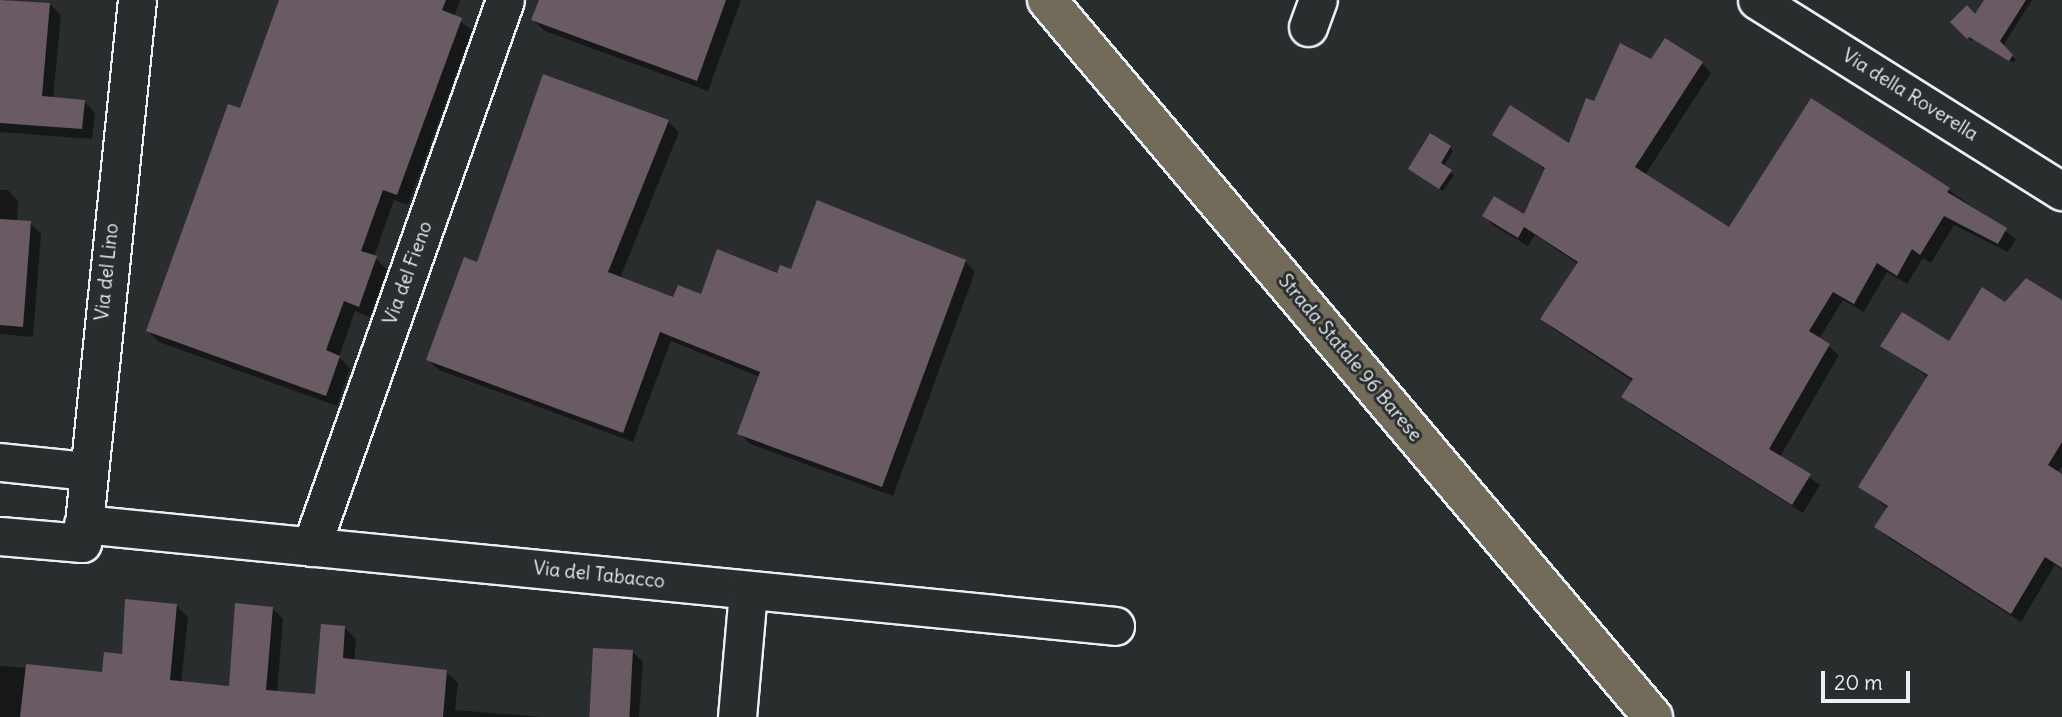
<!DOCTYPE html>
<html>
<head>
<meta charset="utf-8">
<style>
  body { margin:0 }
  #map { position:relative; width:2062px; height:717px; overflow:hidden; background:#2a2d2e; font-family:Delius,sans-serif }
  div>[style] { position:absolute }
  .shadow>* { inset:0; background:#0007 }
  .building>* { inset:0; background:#6a5a64; transform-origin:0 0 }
  .roads { filter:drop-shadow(2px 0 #e8f1f8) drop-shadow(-2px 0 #e8f1f8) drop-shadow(0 2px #e8f1f8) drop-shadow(0 -2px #e8f1f8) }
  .minor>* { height:37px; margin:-18.5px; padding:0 18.5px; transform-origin:18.5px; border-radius:18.5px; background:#2a2d2e }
  .major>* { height:38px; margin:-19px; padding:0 19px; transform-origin:19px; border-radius:19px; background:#726b5a }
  span { translate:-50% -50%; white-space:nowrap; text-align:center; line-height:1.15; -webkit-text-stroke:6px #2a2d2e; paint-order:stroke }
  .street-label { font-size:19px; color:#e8f1f8 }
  .scale { position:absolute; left:1821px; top:671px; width:89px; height:32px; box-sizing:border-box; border:4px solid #e8f1f8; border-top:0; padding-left:9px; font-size:21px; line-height:24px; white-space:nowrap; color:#e8f1f8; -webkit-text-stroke:5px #2a2d2e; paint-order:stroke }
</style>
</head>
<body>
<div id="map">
  <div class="shadow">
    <i style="clip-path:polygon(0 0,50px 4px,61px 15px,53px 99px,84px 101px,95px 113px,92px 139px,0 132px)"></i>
    <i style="clip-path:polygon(281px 0,460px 0,454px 17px,472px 30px,408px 205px,394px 200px,374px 257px,387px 269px,370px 317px,355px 311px,339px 357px,350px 368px,337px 406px,159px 342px,148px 331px,241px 111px)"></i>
    <i style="clip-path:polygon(540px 0,741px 0,708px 91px,545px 31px,533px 20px)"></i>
    <i style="clip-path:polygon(1986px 0,2032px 0,2003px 46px,2016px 60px,2013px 63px,1974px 39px,1972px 41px,1953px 22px,1976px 17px)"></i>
    <i style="clip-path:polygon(1652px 61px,1702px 63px,1711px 73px,1645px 175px,1729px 230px,1949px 190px,2016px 239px,2008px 252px,1954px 225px,1931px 263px,1923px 258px,1907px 284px,1887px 272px,1864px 312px,1843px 300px,1819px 339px,1839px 355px,1780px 457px,1820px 485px,1803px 513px,1633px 406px,1624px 396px,1633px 381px,1552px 328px,1543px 319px,1578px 264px,1535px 235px,1528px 246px,1494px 226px,1484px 216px,1525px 216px,1546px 170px,1494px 134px,1570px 146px,1595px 103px)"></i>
    <i style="clip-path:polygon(668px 121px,679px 132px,620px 278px,674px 299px,702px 297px,792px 271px,965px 261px,975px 272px,893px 496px,750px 444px,739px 433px,760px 377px,671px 341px,633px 442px,439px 370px,428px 360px,478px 264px)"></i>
    <i style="clip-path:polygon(1450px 147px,1453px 151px,1443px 167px,1454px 175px,1443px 191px,1410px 169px)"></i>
    <i style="clip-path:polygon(0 190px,8px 190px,18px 201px,17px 222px,30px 223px,41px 234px,33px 337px,0 334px)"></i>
    <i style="clip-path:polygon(2062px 302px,2062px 466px,2057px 473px,2062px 476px,2062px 569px,2055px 565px,2021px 622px,1886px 536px,1877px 527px,1888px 508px,1860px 487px,1928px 377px,1882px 345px,1949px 343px,2006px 304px)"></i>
    <i style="clip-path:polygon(177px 606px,188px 617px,181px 683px,230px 688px,272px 608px,283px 619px,277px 693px,317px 696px,344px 627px,356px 639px,354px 661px,446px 672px,458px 683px,455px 710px,542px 717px,0 717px,0 666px,104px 673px)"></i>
    <i style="clip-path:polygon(632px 651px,643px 662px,639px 717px,590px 717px)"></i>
  </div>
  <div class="building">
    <i style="clip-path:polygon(0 0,50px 3px,42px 96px,85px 100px,82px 129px,0 123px)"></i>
    <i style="clip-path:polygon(279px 0,446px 0,442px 10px,462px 18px,397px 195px,383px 190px,361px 251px,377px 256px,359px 307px,344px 301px,326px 350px,340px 356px,326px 396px,146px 331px,228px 104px,240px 108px)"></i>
    <i style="clip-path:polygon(539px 0,726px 0,697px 81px,531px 20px)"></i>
    <i style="clip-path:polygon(1984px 0,2026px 0,2000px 41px,2013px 55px,2009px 61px,1969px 37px,1967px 39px,1950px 22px,1967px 5px,1975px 14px)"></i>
    <i style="clip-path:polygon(1665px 38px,1703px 62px,1635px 167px,1729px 227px,1811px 98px,1950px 188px,1947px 192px,2007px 228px,1998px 244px,1944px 216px,1920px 255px,1912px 249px,1897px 276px,1877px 263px,1854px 304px,1833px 292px,1809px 331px,1830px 344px,1769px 449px,1811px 474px,1792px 505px,1621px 397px,1633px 379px,1540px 319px,1578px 262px,1524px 227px,1518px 238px,1482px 216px,1494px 196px,1524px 214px,1545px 168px,1492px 135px,1510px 105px,1569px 143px,1586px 98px,1594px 101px,1620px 43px,1651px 59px)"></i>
    <i style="clip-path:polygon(543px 74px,669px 120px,608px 272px,673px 297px,678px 285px,701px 294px,717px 249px,777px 273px,780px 265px,791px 269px,817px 200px,966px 260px,882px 487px,737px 434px,760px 372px,660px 332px,623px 433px,426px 360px,464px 257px,477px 262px)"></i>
    <i style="clip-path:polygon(1430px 133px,1451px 146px,1441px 163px,1452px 170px,1439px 189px,1408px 169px)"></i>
    <i style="clip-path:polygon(0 219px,31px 221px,23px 327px,0 325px)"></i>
    <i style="clip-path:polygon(2026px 278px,2062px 300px,2062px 442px,2048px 465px,2062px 474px,2062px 568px,2045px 557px,2011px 614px,1874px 527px,1888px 506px,1858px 487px,1928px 375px,1880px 346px,1902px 312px,1949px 341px,1982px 287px,2005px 302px)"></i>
    <i style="clip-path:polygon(125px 599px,177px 604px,170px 680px,229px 686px,235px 603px,273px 607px,266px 690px,315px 694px,321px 624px,345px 626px,343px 658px,447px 670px,443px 717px,20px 717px,26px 664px,102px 672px,104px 652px,122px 654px)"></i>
    <i style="left:593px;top:648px;width:40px;height:69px;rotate:3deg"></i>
  </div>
  <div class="roads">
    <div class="minor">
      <i style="left:1757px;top:0;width:360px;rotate:32.1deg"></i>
      <i style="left:1308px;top:27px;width:29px;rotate:-70deg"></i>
      <i style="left:0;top:462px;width:87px;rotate:5.9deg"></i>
      <i style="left:83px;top:524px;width:1037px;rotate:5.64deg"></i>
      <i style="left:0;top:536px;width:82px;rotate:4.9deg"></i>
      <i style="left:82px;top:543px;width:546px;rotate:-84.22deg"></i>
      <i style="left:311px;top:547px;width:580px;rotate:-70.47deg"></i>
      <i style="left:737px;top:717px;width:127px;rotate:-85deg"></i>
    </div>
    <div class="major">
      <i style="left:1047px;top:0;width:939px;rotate:49.8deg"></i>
    </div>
  </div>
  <div class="street-label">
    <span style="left:1910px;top:95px;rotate:32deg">Via della Roverella</span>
    <span style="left:107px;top:272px;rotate:-84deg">Via del Lino</span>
    <span style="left:408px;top:273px;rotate:-70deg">Via del Fieno</span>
    <span style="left:1350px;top:358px;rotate:50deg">Strada Statale 96 Barese</span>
    <span style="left:599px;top:575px;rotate:6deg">Via del Tabacco</span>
  </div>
  <div class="scale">20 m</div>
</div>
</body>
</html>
